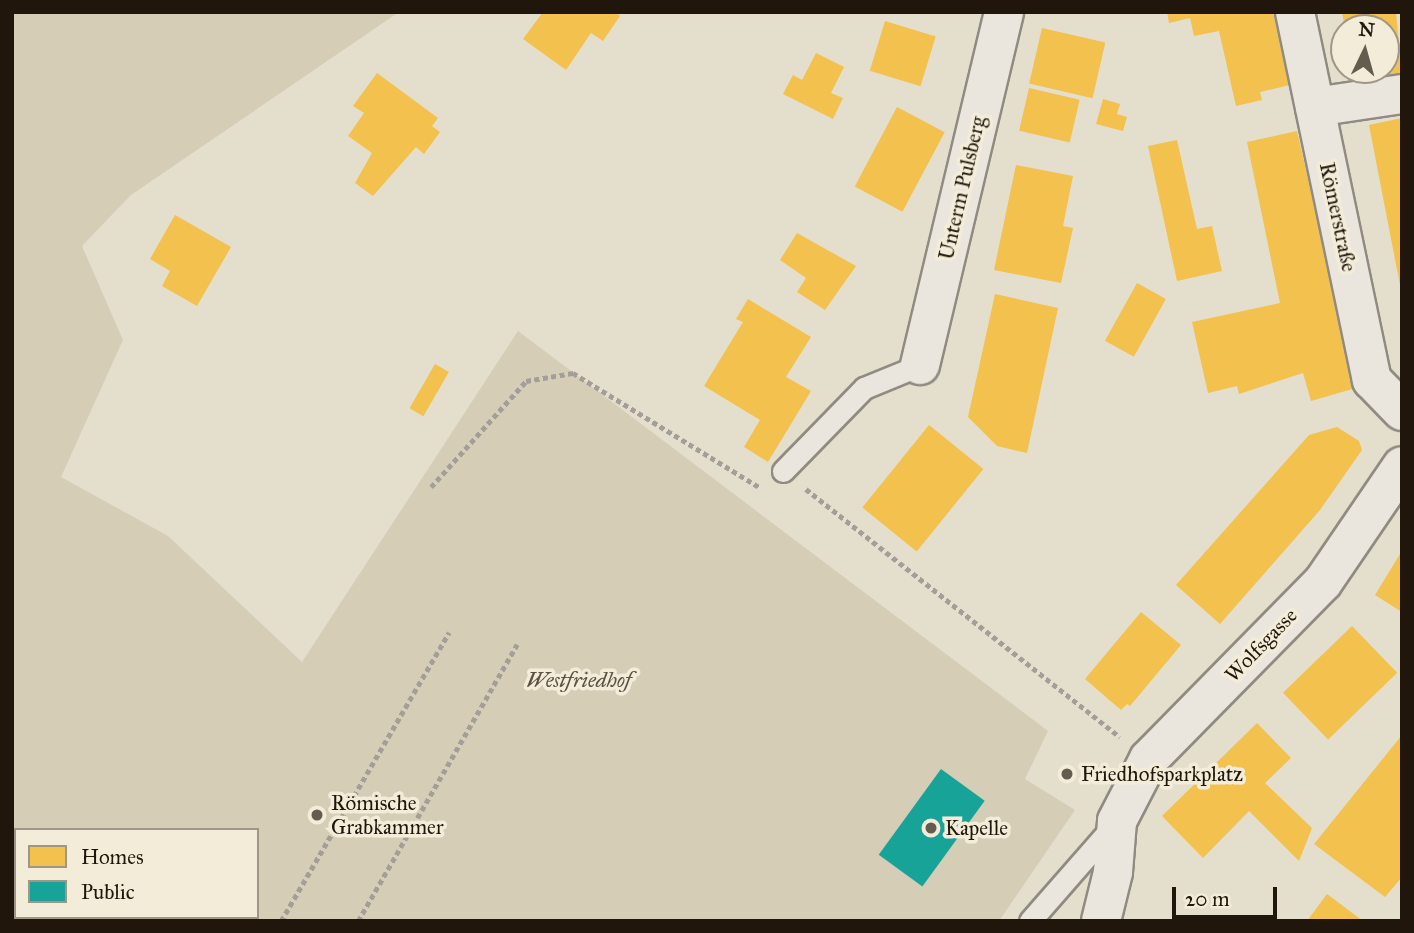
<!DOCTYPE html>
<html>
<head>
<meta charset="utf-8">
<style>
  body { margin:0 }
  #map { position:relative; width:1414px; height:933px; overflow:hidden; background:#e4decd; font-family:"IM FELL Great Primer",serif }
  div>[style] { position:absolute }
  .green>* { inset:0; background:#d6cdb7 }
  .homes>* { inset:0; background:#f2c14e; transform-origin:0 0 }
  .public>* { inset:0; background:#17a398; transform-origin:0 0 }
  .path>* { height:4.5px; margin-top:-2.25px; transform-origin:0; background:repeating-linear-gradient(90deg,#a39f98 0 5px,transparent 0 8.5px) }
  .roads { filter:drop-shadow(2px 0 #908b81) drop-shadow(-2px 0 #908b81) drop-shadow(0 2px #908b81) drop-shadow(0 -2px #908b81) }
  .lane>* { height:21px; margin:-10.5px; padding:0 10.5px; transform-origin:10.5px; border-radius:10.5px; background:#eae6de }
  .street>* { height:38px; margin:-19px; padding:0 19px; transform-origin:19px; border-radius:19px; background:#eae6de }
  .dots>* { width:19px; height:19px; translate:-50% -50%; box-sizing:border-box; border:4px solid #f3ecd9; border-radius:50% }
  span { translate:-50% -50%; white-space:nowrap; text-align:center; line-height:1.15; -webkit-text-stroke:7px #f3ecd9; paint-order:stroke }
  .street-label { font-size:21px; color:#20160c }
  .park-label { font-size:21px; color:#5c5142; font-style:italic }
  .poi-label { font-size:21px; color:#20160c }
  .left { translate:0 -50%; text-align:left }
  .frame { position:absolute; inset:0; border:14px solid #20160c; pointer-events:none }
  .legend { position:absolute; left:14px; top:828px; width:245px; height:91px; box-sizing:border-box; background:#f3ecd9; border:2px solid #9f9687; margin:0; padding:9px 12px; list-style:none; font-size:21px; color:#20160c }
  .legend li { display:flex; align-items:center; gap:14px; height:35px }
  .legend b { width:35px; border:2px solid #9f9687 }
  .north { position:absolute; left:1330px; top:14px; width:70px; height:70px; box-sizing:border-box; background:#f3ecd9; border:2px solid #9f9687; border-radius:50%; rotate:5deg; font-size:19px; font-weight:700; line-height:28px; text-align:center; color:#20160c }
  .north::after { content:''; display:block; margin:auto; width:24px; height:32px; background:#655c50; clip-path:polygon(50% 0,100% 100%,50% 72%,0 100%) }
  .scale { position:absolute; left:1172px; top:887px; width:105px; height:32px; box-sizing:border-box; border:4px solid #20160c; border-top:0; padding-left:9px; font-size:21px; line-height:24px; white-space:nowrap; color:#20160c; -webkit-text-stroke:5px #f3ecd9; paint-order:stroke }
</style>
</head>
<body>
<div id="map">
  <div class="green">
    <i style="clip-path:polygon(evenodd,12px 12px,399px 12px,131px 195px,82px 246px,123px 340px,61px 477px,168px 536px,302px 662px,518px 331px,1048px 731px,1025px 779px,1075px 810px,999px 921px,12px 921px,12px 12px,16px 830px,257px 830px,257px 917px,16px 917px,16px 830px)"></i>
  </div>
  <div class="homes">
    <i style="clip-path:polygon(543px 12px,616px 12px,620px 16px,603px 41px,591px 33px,566px 70px,523px 39px)"></i>
    <i style="clip-path:polygon(1167px 12px,1273px 12px,1290px 85px,1260px 92px,1262px 100px,1236px 106px,1219px 31px,1194px 36px,1190px 18px,1169px 23px)"></i>
    <i style="clip-path:polygon(1342px 12px,1396px 12px,1402px 77px,1356px 85px,1353px 70px,1386px 70px,1386px 28px,1345px 28px)"></i>
    <i style="left:885px;top:21px;width:53px;height:52px;rotate:17deg"></i>
    <i style="left:1042px;top:28px;width:65px;height:57px;rotate:13deg"></i>
    <i style="clip-path:polygon(816px 53px,844px 67px,831px 93px,843px 98px,833px 119px,783px 94px,793px 75px,802px 80px)"></i>
    <i style="clip-path:polygon(377px 73px,438px 118px,432px 126px,440px 132px,424px 154px,416px 147px,373px 196px,355px 183px,372px 153px,348px 136px,364px 113px,353px 106px)"></i>
    <i style="left:1029px;top:88px;width:52px;height:44px;rotate:13deg"></i>
    <i style="clip-path:polygon(1103px 99px,1120px 104px,1117px 114px,1127px 117px,1123px 131px,1096px 124px)"></i>
    <i style="left:897px;top:107px;width:54px;height:90px;rotate:28deg"></i>
    <i style="clip-path:polygon(1402px 118px,1402px 284px,1400px 285px,1369px 125px)"></i>
    <i style="clip-path:polygon(1297px 131px,1356px 388px,1311px 401px,1303px 373px,1239px 394px,1237px 386px,1208px 393px,1192px 322px,1280px 303px,1247px 142px)"></i>
    <i style="clip-path:polygon(1177px 140px,1197px 229px,1212px 226px,1222px 271px,1177px 281px,1148px 146px)"></i>
    <i style="clip-path:polygon(1016px 165px,1073px 176px,1063px 226px,1073px 228px,1061px 283px,994px 270px)"></i>
    <i style="clip-path:polygon(175px 215px,231px 247px,197px 306px,162px 286px,170px 271px,150px 259px)"></i>
    <i style="clip-path:polygon(797px 233px,856px 266px,825px 310px,797px 292px,806px 278px,780px 260px)"></i>
    <i style="left:1137px;top:283px;width:33px;height:66px;rotate:29deg"></i>
    <i style="clip-path:polygon(995px 294px,1058px 308px,1027px 453px,997px 446px,968px 417px)"></i>
    <i style="clip-path:polygon(748px 299px,811px 337px,786px 377px,811px 391px,768px 462px,744px 447px,760px 420px,704px 386px,743px 322px,736px 319px)"></i>
    <i style="left:435px;top:364px;width:16px;height:51px;rotate:30deg"></i>
    <i style="left:929px;top:425px;width:70px;height:106px;rotate:39deg"></i>
    <i style="clip-path:polygon(1337px 427px,1359px 441px,1362px 450px,1320px 510px,1220px 624px,1176px 585px,1309px 435px)"></i>
    <i style="clip-path:polygon(1400px 554px,1402px 555px,1402px 612px,1375px 595px)"></i>
    <i style="clip-path:polygon(1141px 612px,1181px 645px,1130px 706px,1127px 704px,1121px 710px,1085px 679px)"></i>
    <i style="left:1352px;top:626px;width:65px;height:96px;rotate:46deg"></i>
    <i style="clip-path:polygon(1257px 723px,1291px 758px,1265px 783px,1312px 828px,1299px 861px,1249px 811px,1203px 858px,1162px 816px)"></i>
    <i style="clip-path:polygon(1402px 735px,1402px 877px,1385px 897px,1314px 844px)"></i>
    <i style="clip-path:polygon(1327px 894px,1363px 921px,1307px 921px)"></i>
  </div>
  <div class="public">
    <i style="left:941px;top:769px;width:54px;height:106px;rotate:36deg"></i>
  </div>
  <div class="path">
    <i style="left:431px;top:487px;width:142px;rotate:-48.1deg"></i>
    <i style="left:526px;top:381px;width:48px;rotate:-9.7deg"></i>
    <i style="left:573px;top:373px;width:218px;rotate:31.5deg"></i>
    <i style="left:806px;top:489px;width:400px;rotate:38.3deg"></i>
    <i style="left:281px;top:921px;width:334px;rotate:-59.8deg"></i>
    <i style="left:358px;top:921px;width:319px;rotate:-60.1deg"></i>
  </div>
  <div class="roads">
    <div class="lane">
      <i style="left:783px;top:471px;width:116px;rotate:-45.7deg"></i>
      <i style="left:864px;top:388px;width:61px;rotate:-22.3deg"></i>
      <i style="left:1030px;top:921px;width:128px;rotate:-48.8deg"></i>
    </div>
    <div class="street">
      <i style="left:1295px;top:12px;width:376px;rotate:78.2deg"></i>
      <i style="left:1372px;top:380px;width:43px;rotate:45.9deg"></i>
      <i style="left:1315px;top:107px;width:88px;rotate:-8.5deg"></i>
      <i style="left:920px;top:365px;width:363px;rotate:-76.6deg"></i>
      <i style="left:1101px;top:921px;width:50px;rotate:-76.2deg"></i>
      <i style="left:1113px;top:872px;width:51px;rotate:-85.5deg"></i>
      <i style="left:1117px;top:821px;width:70px;rotate:-62.7deg"></i>
      <i style="left:1149px;top:759px;width:248px;rotate:-45.5deg"></i>
      <i style="left:1323px;top:582px;width:140px;rotate:-55.7deg"></i>
    </div>
  </div>
  <div class="dots">
    <i style="left:1067px;top:774px;background:#655c50"></i>
    <i style="left:317px;top:815px;background:#655c50"></i>
    <i style="left:931px;top:828px;background:#655c50"></i>
  </div>
  <div class="street-label">
    <span style="left:962px;top:188px;rotate:-77deg">Unterm Pulsberg</span>
    <span style="left:1338px;top:217px;rotate:78deg">Römerstraße</span>
    <span style="left:1261px;top:645px;rotate:-46deg">Wolfsgasse</span>
  </div>
  <div class="park-label">
    <span style="left:579px;top:680px">Westfriedhof</span>
  </div>
  <div class="poi-label">
    <span class="left" style="left:1081px;top:774px">Friedhofsparkplatz</span>
    <span class="left" style="left:331px;top:815px">Römische<br>Grabkammer</span>
    <span class="left" style="left:945px;top:828px">Kapelle</span>
  </div>
  <div class="frame"></div>
  <ul class="legend">
  <li><b style="height:19px;background:#f2c14e"></b>Homes</li>
  <li><b style="height:19px;background:#17a398"></b>Public</li>
  </ul>
  <div class="north">N</div>
  <div class="scale">20 m</div>
</div>
</body>
</html>
